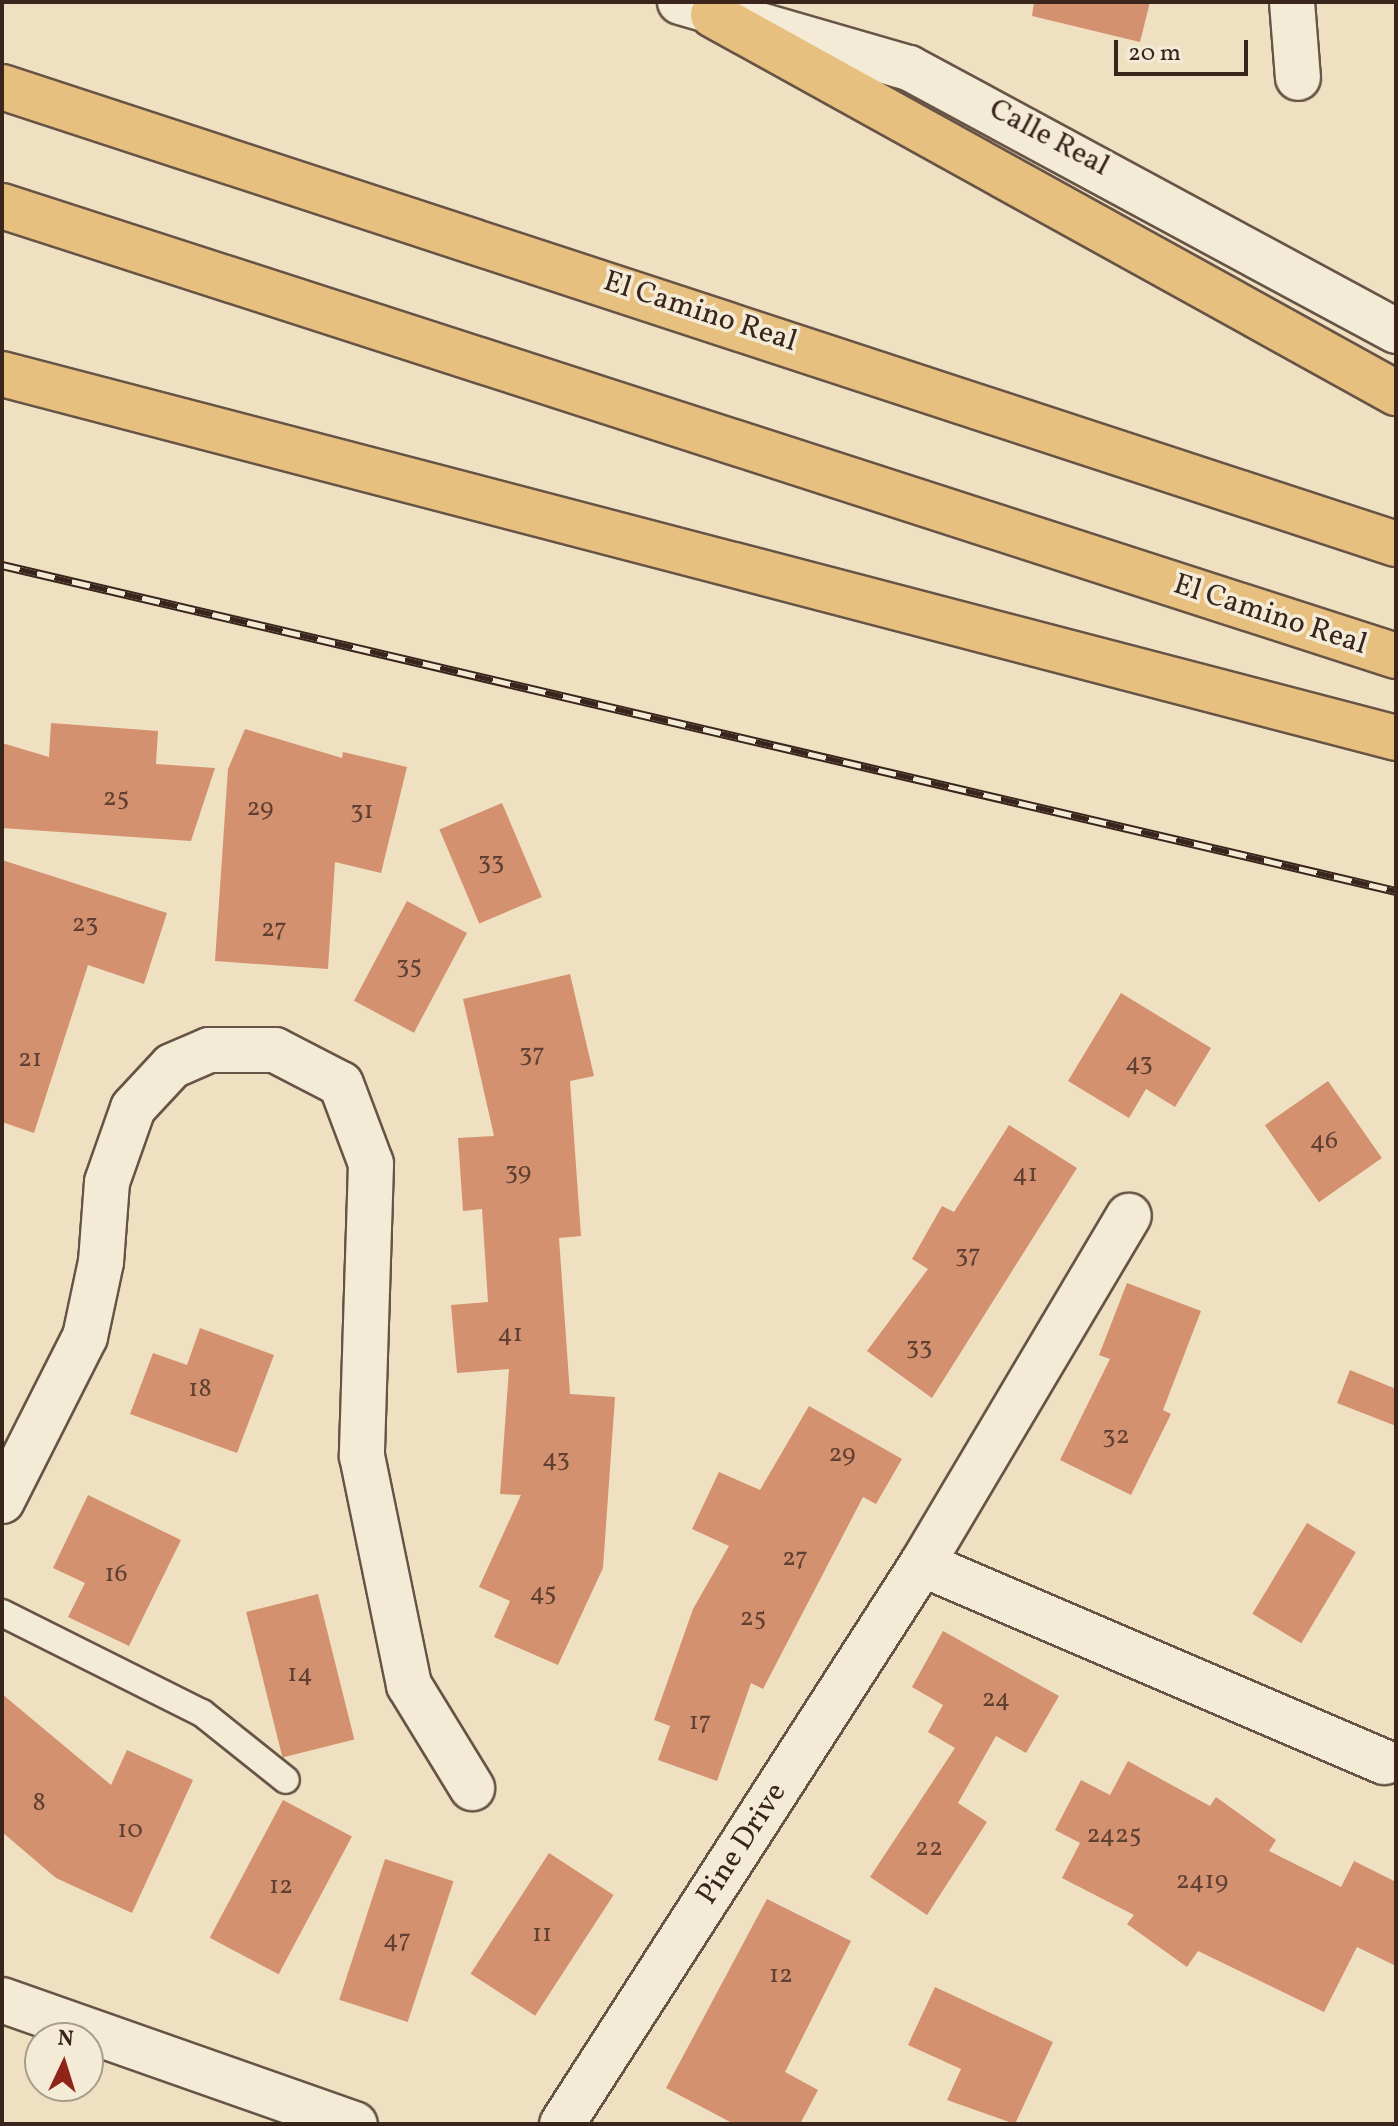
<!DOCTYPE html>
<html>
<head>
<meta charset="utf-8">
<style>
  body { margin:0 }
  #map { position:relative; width:1398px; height:2126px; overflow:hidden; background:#eee0c1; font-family:Vollkorn,serif }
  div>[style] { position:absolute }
  .building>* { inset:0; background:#d4916f; transform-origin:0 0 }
  .roads { filter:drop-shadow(2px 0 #675446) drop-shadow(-2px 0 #675446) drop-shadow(0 2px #675446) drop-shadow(0 -2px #675446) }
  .lane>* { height:26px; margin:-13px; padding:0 13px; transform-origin:13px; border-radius:13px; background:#f4ebd7 }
  .street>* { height:44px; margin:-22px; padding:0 22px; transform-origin:22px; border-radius:22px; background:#f4ebd7 }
  .secondary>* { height:44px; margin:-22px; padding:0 22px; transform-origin:22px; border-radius:22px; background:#f4ebd7 }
  .highway>* { height:44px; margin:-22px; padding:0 22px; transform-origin:22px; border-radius:22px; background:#e7c080 }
  .rail>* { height:9px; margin-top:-4.5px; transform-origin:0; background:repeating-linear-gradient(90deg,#f4ebd7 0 18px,#3a251d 0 36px); box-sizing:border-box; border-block:2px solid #3a251d }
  span { translate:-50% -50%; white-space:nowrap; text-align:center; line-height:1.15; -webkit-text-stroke:7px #f4ebd7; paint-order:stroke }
  .number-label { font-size:26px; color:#604032 }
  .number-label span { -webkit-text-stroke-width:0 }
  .street-label { font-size:30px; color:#3a251d }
  .frame { position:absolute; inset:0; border:4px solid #3a251d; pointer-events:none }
  .north { position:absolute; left:24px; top:2022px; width:80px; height:80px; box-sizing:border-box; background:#f4ebd7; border:2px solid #aa9c8d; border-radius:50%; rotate:4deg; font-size:22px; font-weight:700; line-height:32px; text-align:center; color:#3a251d }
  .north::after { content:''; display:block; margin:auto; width:28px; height:36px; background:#8f2418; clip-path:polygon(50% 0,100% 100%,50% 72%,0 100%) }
  .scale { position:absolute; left:1114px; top:40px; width:134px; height:36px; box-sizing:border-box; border:4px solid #3a251d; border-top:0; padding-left:10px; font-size:24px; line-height:28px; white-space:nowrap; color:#3a251d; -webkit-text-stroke:6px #f4ebd7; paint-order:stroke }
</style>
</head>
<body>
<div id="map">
  <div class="building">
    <i style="clip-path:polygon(1034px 2px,1150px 2px,1140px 42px,1032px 16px)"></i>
    <i style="clip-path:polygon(51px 723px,158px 731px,156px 764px,215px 768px,191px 841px,2px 828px,2px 743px,49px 757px)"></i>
    <i style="clip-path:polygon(245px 729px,342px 758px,343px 752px,407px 767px,381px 873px,335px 862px,328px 969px,215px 961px,228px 769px)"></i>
    <i style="left:502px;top:803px;width:102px;height:68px;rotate:67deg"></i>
    <i style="clip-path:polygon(2px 860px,167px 913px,144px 984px,88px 965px,34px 1133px,2px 1122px)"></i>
    <i style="left:407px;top:901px;width:68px;height:113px;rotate:28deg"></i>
    <i style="clip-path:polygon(570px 974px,594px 1076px,570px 1081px,581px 1236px,559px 1238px,570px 1394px,615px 1397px,603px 1568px,558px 1665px,494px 1637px,510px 1601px,479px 1587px,521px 1495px,500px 1494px,509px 1369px,457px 1373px,451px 1305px,488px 1302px,482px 1209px,463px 1211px,458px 1138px,494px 1136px,463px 999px)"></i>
    <i style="clip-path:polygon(1121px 993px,1211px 1048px,1175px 1107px,1146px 1089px,1129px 1118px,1068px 1081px)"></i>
    <i style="left:1328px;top:1081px;width:94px;height:77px;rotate:55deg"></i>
    <i style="clip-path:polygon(1009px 1125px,1077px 1168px,932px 1398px,867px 1351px,928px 1269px,912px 1259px,942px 1206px,954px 1212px)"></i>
    <i style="clip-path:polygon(1127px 1283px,1201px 1311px,1163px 1410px,1171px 1414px,1131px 1495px,1060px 1460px,1110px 1359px,1099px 1355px)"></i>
    <i style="clip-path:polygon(200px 1328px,274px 1355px,237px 1453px,130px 1414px,153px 1353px,187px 1365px)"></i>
    <i style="clip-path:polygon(1350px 1370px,1396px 1389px,1396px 1426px,1337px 1403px)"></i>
    <i style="clip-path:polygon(809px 1406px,902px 1459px,876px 1504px,863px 1497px,763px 1689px,751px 1683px,717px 1781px,658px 1760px,670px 1726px,654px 1720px,693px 1609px,729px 1546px,692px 1529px,719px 1472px,760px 1490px)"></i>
    <i style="clip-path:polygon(88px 1495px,181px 1540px,129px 1646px,68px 1617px,85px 1583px,53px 1568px)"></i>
    <i style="left:1307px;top:1523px;width:57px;height:106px;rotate:31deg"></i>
    <i style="left:318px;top:1594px;width:150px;height:74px;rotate:76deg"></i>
    <i style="clip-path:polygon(943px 1631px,1059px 1696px,1026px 1753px,996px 1736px,958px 1803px,987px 1822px,927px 1915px,870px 1877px,955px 1748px,928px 1732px,943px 1705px,912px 1687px)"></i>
    <i style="clip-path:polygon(2px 1694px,111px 1785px,127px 1750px,193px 1780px,132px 1913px,56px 1878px,2px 1832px)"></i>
    <i style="clip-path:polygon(1128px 1761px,1210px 1806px,1216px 1797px,1276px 1840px,1269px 1851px,1341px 1887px,1354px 1861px,1396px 1882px,1396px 1966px,1357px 1947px,1324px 2012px,1198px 1951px,1187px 1967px,1127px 1924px,1134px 1915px,1062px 1878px,1080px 1843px,1055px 1830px,1081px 1780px,1110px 1795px)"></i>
    <i style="left:283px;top:1800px;width:78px;height:156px;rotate:28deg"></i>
    <i style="left:549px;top:1853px;width:77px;height:144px;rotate:33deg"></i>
    <i style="left:385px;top:1859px;width:72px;height:148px;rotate:18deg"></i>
    <i style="clip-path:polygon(767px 1899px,851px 1941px,785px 2072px,818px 2090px,800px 2124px,734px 2124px,666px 2088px)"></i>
    <i style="clip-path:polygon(935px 1987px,1053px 2042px,1015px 2124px,947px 2100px,961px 2069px,908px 2045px)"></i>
  </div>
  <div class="roads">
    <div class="lane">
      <i style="left:2px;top:1613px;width:224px;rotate:26.6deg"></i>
      <i style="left:202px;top:1713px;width:107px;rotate:38.6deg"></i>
    </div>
    <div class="street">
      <i style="left:1292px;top:2px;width:76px;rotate:85.5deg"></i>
      <i style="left:2px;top:1501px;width:184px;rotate:-63.2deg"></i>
      <i style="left:85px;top:1337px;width:77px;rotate:-78deg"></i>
      <i style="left:101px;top:1262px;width:80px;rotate:-85.7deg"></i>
      <i style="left:107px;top:1182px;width:78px;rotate:-70.6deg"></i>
      <i style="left:133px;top:1108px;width:57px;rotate:-47.1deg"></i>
      <i style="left:172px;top:1066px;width:40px;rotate:-23.4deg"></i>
      <i style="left:209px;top:1050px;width:66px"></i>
      <i style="left:275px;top:1050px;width:74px;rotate:27.3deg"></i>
      <i style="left:341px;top:1084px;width:85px;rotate:69.4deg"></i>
      <i style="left:371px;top:1164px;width:292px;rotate:91.8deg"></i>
      <i style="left:362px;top:1456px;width:234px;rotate:78.4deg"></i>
      <i style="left:409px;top:1685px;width:121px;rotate:58.5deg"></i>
      <i style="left:922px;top:1564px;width:503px;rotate:23.2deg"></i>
      <i style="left:562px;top:2124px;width:666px;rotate:-57.26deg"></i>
      <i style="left:922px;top:1564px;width:405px;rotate:-59.3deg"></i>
    </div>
    <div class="secondary">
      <i style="left:680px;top:2px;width:238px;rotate:16.1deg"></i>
      <i style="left:909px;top:68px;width:553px;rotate:28.37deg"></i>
      <i style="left:2px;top:2000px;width:374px;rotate:19.4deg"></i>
    </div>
    <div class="highway">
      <i style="left:713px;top:15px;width:781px;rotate:28.96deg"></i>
      <i style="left:2px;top:87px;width:1467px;rotate:18.15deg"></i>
      <i style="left:2px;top:206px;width:1465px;rotate:17.89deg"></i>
      <i style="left:2px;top:374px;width:1441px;rotate:14.63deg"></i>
    </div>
  </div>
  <div class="rail">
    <i style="left:2px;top:565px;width:1432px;rotate:13.16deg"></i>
  </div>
  <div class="number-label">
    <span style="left:116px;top:799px">25</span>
    <span style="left:260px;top:809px">29</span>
    <span style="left:362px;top:812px">31</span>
    <span style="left:491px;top:863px">33</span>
    <span style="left:85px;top:925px">23</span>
    <span style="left:274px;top:930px">27</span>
    <span style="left:409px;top:967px">35</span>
    <span style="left:532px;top:1055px">37</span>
    <span style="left:30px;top:1060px">21</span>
    <span style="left:1139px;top:1064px">43</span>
    <span style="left:1324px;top:1142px">46</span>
    <span style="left:518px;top:1173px">39</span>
    <span style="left:1025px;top:1175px">41</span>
    <span style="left:968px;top:1256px">37</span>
    <span style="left:510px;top:1335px">41</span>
    <span style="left:919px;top:1348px">33</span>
    <span style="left:200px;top:1390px">18</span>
    <span style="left:1116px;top:1437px">32</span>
    <span style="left:842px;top:1455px">29</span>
    <span style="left:556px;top:1460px">43</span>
    <span style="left:795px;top:1559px">27</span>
    <span style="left:116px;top:1575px">16</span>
    <span style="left:543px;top:1594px">45</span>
    <span style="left:753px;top:1619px">25</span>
    <span style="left:300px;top:1675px">14</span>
    <span style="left:996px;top:1700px">24</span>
    <span style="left:700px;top:1723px">17</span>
    <span style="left:39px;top:1804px">8</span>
    <span style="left:130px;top:1831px">10</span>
    <span style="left:1114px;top:1836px">2425</span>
    <span style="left:929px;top:1849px">22</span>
    <span style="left:1202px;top:1882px">2419</span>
    <span style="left:281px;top:1887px">12</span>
    <span style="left:542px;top:1935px">11</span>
    <span style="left:397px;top:1941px">47</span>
    <span style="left:781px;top:1976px">12</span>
  </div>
  <div class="street-label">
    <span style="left:1049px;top:138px;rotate:28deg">Calle Real</span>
    <span style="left:700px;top:312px;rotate:18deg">El Camino Real</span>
    <span style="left:1270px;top:615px;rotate:18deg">El Camino Real</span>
    <span style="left:742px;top:1844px;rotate:-57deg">Pine Drive</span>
  </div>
  <div class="frame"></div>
  <div class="north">N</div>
  <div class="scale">20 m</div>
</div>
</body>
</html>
